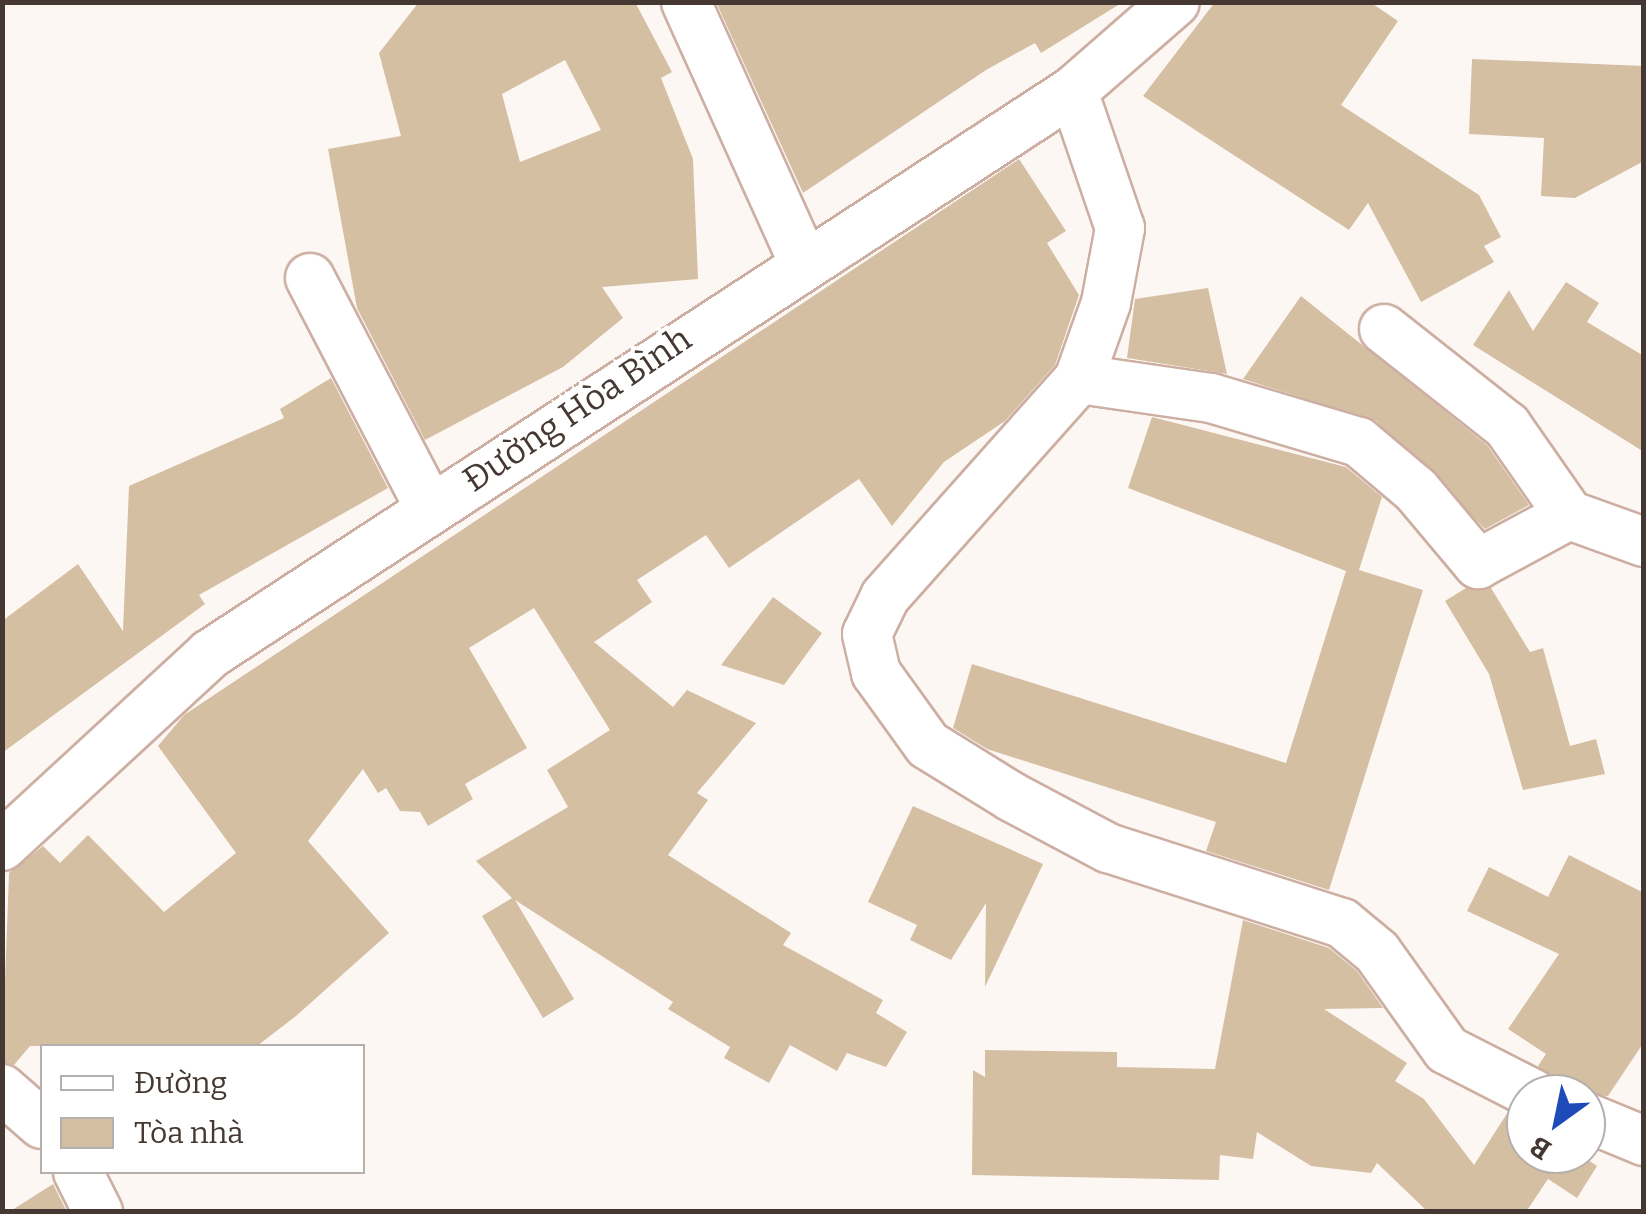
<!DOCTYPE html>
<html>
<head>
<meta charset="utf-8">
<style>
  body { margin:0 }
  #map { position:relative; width:1646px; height:1214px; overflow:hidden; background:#fdf7f4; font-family:Bitter,serif }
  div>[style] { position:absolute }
  .building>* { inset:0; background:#d5bfa3 }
  .roads { filter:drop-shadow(2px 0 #cdaea2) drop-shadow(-2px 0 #cdaea2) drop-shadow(0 2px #cdaea2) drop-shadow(0 -2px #cdaea2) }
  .minor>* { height:48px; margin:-24px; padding:0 24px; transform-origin:24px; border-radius:24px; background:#fff }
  span { translate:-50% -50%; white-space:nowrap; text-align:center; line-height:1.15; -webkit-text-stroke:8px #fff; paint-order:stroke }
  .street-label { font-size:35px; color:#453833 }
  .frame { position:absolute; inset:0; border:5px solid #453833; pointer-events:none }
  .legend { position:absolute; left:40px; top:1044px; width:325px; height:130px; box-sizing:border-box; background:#fff; border:2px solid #b5afad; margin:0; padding:12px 18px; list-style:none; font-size:30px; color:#453833 }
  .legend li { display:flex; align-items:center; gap:20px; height:50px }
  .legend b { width:50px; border:2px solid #b5afad }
  .north { position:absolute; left:1506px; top:1074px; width:100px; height:100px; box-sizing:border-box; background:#fff; border:2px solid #b5afad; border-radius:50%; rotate:213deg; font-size:28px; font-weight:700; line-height:40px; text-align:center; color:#453833 }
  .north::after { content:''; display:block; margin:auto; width:35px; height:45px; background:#1f4bb9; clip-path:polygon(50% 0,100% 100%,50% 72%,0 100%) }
</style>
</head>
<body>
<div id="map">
  <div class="building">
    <i style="clip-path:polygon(evenodd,419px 2px,635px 2px,672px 72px,661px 78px,693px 159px,698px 279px,602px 287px,623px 318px,563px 367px,425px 440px,357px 308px,328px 149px,401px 136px,379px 53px,419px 2px,565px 60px,601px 130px,520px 162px,502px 94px,565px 60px)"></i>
    <i style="clip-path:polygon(716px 2px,1123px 2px,1041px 53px,1035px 43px,986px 70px,803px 193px)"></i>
    <i style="clip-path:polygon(1215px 2px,1370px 2px,1398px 21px,1341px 105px,1479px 195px,1501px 237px,1484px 246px,1494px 262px,1421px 302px,1368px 203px,1349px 230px,1143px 96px)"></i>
    <i style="clip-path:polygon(1472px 59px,1644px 66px,1644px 161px,1575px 198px,1541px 196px,1544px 138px,1469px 134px)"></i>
    <i style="clip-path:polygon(1019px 159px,1066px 231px,1047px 243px,1079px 295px,1055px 365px,1005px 421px,944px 462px,892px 526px,859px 479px,729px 568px,706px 535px,637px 580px,652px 602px,594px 642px,673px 707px,687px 690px,756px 723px,697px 793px,708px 800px,668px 855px,791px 933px,783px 945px,883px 1000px,876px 1013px,907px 1032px,886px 1067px,847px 1053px,837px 1071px,790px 1045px,769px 1083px,724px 1058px,730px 1047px,668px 1009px,673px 1002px,515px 900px,574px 999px,543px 1018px,482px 916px,512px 898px,476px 861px,568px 807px,547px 770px,610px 730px,534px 608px,469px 648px,527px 748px,465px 784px,473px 799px,428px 826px,420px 812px,400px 811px,386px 788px,378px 793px,363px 769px,308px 841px,389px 933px,296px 1016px,257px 1046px,30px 1046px,14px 1065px,2px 1062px,9px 873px,43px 846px,60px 863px,88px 835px,164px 912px,236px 853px,158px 746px,184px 715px)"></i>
    <i style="clip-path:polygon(1566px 282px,1599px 303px,1587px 322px,1644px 356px,1644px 452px,1473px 345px,1509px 290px,1533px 331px)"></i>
    <i style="clip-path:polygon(1208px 288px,1227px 374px,1127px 358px,1135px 299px)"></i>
    <i style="clip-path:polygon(1301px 296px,1487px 445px,1529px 505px,1485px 529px,1376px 421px,1243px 379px)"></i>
    <i style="clip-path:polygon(331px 378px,388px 488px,199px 595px,205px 604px,2px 753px,2px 621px,78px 564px,123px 631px,129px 486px,284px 418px,280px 409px)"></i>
    <i style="clip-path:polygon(1152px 417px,1346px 467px,1382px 497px,1359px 570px,1423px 590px,1329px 890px,1206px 851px,1216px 822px,987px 749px,953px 728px,972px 664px,1286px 763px,1346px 571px,1128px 488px)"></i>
    <i style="clip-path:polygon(1466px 588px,1491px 588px,1530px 652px,1543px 648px,1570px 746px,1596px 739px,1605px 774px,1523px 790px,1489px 674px,1445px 601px)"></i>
    <i style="clip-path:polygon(773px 597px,822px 633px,784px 685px,721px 665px)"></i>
    <i style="clip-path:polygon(913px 806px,1043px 864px,985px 987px,986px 903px,951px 960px,910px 940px,917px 925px,868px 902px)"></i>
    <i style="clip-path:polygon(1569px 855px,1644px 893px,1644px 1042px,1608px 1096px,1560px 1094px,1538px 1066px,1546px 1054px,1508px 1029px,1559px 954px,1467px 911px,1489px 867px,1548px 897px)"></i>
    <i style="clip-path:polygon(1243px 920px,1329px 948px,1357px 971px,1383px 1008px,1324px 1009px,1407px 1063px,1395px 1081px,1424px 1099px,1474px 1165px,1508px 1112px,1526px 1120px,1526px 1154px,1579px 1154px,1597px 1166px,1577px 1198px,1548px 1179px,1526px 1212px,1428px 1212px,1377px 1163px,1371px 1173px,1311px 1166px,1257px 1132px,1253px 1159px,1220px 1155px,1219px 1180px,972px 1175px,973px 1070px,985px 1077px,985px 1050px,1117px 1052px,1117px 1067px,1215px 1069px)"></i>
    <i style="clip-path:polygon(53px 1184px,67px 1212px,9px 1212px)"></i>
  </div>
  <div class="roads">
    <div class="minor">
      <i style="left:686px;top:2px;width:282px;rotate:65.7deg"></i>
      <i style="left:1073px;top:91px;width:145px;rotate:71.1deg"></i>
      <i style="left:1120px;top:228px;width:76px;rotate:100.6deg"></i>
      <i style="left:1106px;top:303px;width:81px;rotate:109.6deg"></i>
      <i style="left:1079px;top:379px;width:292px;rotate:131.7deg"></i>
      <i style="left:885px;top:597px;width:41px;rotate:115.9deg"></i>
      <i style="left:867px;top:634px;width:40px;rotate:77deg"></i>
      <i style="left:876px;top:673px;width:89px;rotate:54.2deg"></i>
      <i style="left:928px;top:745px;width:99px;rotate:31.8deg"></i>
      <i style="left:1012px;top:797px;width:109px;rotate:28deg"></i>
      <i style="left:1108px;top:848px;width:246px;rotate:17.8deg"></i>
      <i style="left:1342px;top:923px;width:45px;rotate:39.6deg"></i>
      <i style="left:1377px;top:952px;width:120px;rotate:54.5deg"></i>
      <i style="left:1447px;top:1050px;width:97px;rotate:27.1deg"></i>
      <i style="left:310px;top:278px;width:258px;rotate:62.5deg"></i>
      <i style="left:1384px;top:329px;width:157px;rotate:38.3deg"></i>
      <i style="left:1507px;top:426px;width:108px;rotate:55.1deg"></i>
      <i style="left:1079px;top:379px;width:133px;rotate:8.2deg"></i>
      <i style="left:1211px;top:398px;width:154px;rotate:16.6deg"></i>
      <i style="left:1359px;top:442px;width:75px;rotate:40.1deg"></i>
      <i style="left:1416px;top:490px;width:97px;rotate:50deg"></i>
      <i style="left:1478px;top:564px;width:103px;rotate:-28.3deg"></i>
      <i style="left:1569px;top:515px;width:80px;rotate:19.8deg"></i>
      <i style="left:2px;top:846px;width:283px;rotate:-42.7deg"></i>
      <i style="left:210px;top:654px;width:1030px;rotate:-33.12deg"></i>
      <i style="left:1073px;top:91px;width:135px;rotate:-41.1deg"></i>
      <i style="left:2px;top:1089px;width:53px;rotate:41.2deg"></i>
      <i style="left:1586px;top:1117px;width:63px;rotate:22.5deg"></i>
      <i style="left:78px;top:1172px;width:45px;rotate:63.4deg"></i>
    </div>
  </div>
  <div class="street-label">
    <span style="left:577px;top:409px;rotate:-34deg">Đường Hòa Bình</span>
  </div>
  <div class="frame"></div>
  <ul class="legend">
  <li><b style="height:12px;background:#fff"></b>Đường</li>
  <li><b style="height:28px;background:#d5bfa3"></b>Tòa nhà</li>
  </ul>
  <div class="north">B</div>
</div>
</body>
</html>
